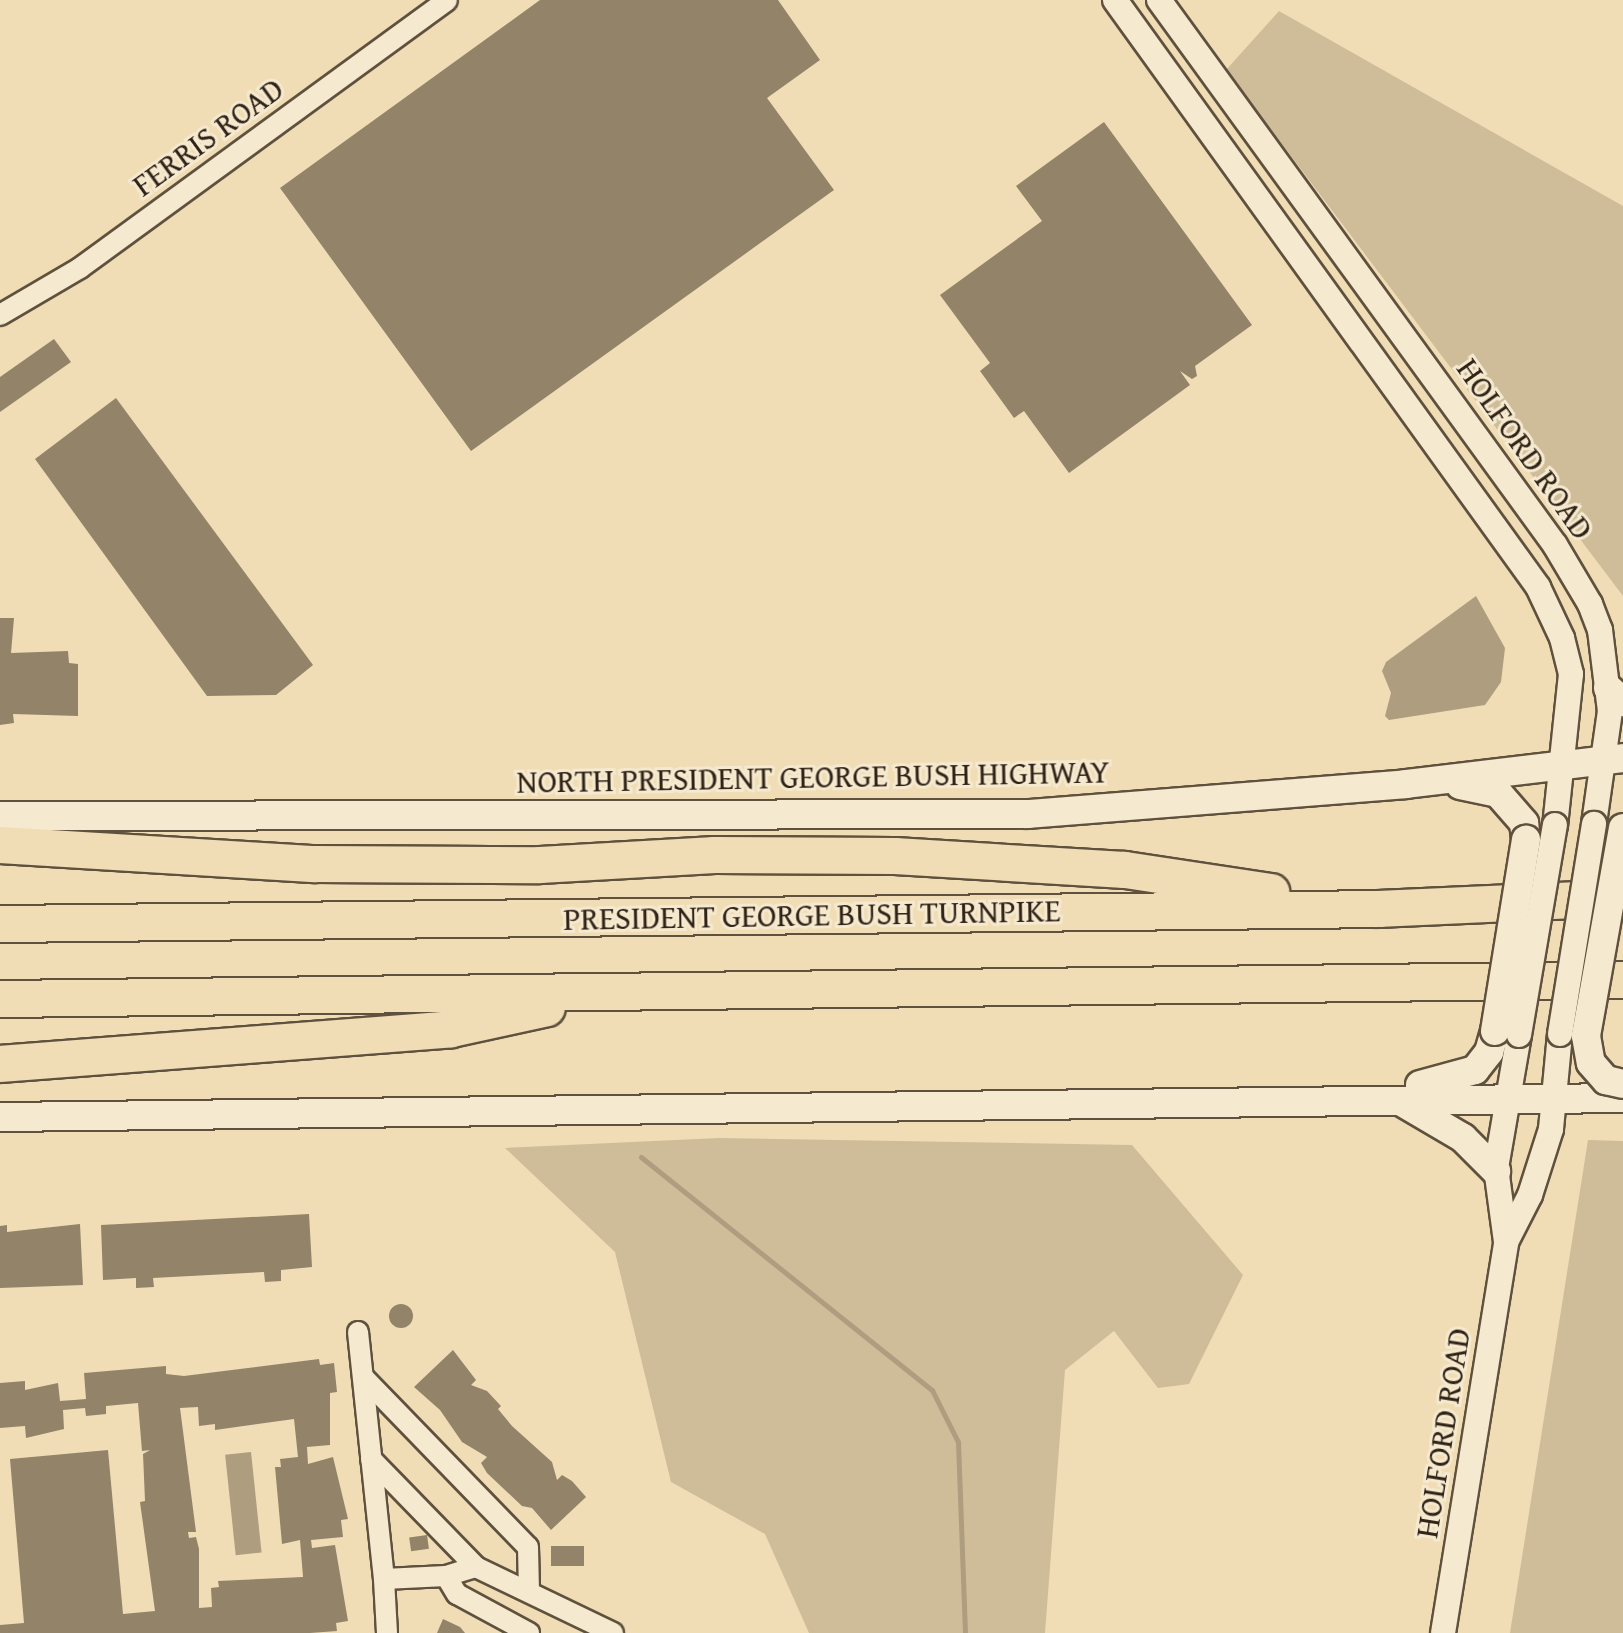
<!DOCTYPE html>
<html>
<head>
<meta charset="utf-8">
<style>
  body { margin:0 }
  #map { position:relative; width:1623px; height:1633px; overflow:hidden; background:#f0ddb5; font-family:"Gentium Book Plus",serif }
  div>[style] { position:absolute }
  .green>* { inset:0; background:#cfbd9a }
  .water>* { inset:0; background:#ae9d7f; transform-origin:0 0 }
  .stream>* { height:5px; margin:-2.5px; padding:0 2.5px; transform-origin:2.5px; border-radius:2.5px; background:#ae9d7f }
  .building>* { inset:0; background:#938369; transform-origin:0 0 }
  .round { border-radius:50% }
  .roads { filter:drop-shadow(2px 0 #5f513e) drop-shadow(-2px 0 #5f513e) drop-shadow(0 2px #5f513e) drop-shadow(0 -2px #5f513e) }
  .minor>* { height:20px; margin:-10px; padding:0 10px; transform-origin:10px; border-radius:10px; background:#f5e9cf }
  .tertiary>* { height:24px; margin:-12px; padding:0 12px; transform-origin:12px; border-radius:12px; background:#f5e9cf }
  .secondary>* { height:28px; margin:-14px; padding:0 14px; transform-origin:14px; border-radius:14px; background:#f5e9cf }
  .motorway>* { height:36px; margin:-18px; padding:0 18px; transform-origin:18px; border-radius:18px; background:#f0ddb5 }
  .bridges { filter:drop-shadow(2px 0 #5f513e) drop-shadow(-2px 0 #5f513e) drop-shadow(0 2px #5f513e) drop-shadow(0 -2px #5f513e) }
  .tertiary-bridge>* { height:24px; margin:-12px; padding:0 12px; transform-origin:12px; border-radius:12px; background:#f5e9cf }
  .secondary-bridge>* { height:28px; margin:-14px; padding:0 14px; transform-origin:14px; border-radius:14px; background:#f5e9cf }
  span { translate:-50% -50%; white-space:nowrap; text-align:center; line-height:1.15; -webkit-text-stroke:6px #f5e9cf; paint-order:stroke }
  .street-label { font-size:32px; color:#2f2216 }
</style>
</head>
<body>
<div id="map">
  <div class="green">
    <i style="clip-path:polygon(1279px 11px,1623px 206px,1623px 596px,1226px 70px)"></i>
    <i style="clip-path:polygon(719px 1138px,1132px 1145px,1243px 1275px,1189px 1384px,1158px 1388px,1114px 1331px,1065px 1370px,1045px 1633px,809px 1633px,765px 1534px,671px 1482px,615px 1252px,505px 1148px)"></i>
    <i style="clip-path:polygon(1588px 1140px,1623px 1141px,1623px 1633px,1510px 1633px)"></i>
  </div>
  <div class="water">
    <i style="clip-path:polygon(1476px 596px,1505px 648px,1501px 682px,1485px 705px,1389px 720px,1385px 716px,1391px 693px,1382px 671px,1386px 662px)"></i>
    <i style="left:251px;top:1452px;width:101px;height:26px;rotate:84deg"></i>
  </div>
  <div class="stream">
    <i style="left:641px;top:1157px;width:373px;rotate:38.7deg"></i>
    <i style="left:932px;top:1390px;width:58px;rotate:63.4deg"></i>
    <i style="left:958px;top:1442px;width:191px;rotate:87.9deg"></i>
  </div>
  <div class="building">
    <i style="clip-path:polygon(540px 0,778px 0,820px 60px,767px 98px,834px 190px,471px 451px,280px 188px)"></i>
    <i style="clip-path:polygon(1104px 122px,1252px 325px,1195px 366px,1197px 376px,1192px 379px,1180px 371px,1190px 385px,1069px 473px,1024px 411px,1014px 418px,980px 371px,990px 363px,940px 295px,1042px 221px,1016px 186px)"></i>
    <i style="clip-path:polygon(54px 339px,71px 362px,0 412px,0 377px)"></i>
    <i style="clip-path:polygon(116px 398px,313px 665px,276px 695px,207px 696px,35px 459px)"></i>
    <i style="clip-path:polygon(0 618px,14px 618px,11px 653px,68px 651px,69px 663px,78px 664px,78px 716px,13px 714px,14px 723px,0 725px)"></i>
    <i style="clip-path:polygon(309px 1214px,312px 1267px,281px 1270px,281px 1281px,265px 1282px,264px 1272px,153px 1278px,154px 1287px,136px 1288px,136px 1278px,103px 1280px,101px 1225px)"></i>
    <i style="clip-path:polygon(80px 1224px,83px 1285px,0 1288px,0 1226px,7px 1225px,7px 1232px)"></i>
    <i class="round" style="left:389px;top:1304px;width:24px;height:24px"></i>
    <i style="clip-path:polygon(453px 1350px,476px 1380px,471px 1385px,487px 1391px,501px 1406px,498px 1409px,512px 1426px,552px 1462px,557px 1480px,562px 1475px,572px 1481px,586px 1497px,551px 1530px,532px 1508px,522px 1506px,487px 1473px,481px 1463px,487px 1457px,462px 1442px,440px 1410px,414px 1387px)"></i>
    <i style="clip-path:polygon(evenodd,319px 1359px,320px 1365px,334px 1363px,337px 1392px,330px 1393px,330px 1445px,307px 1447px,308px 1464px,333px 1457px,348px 1519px,341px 1520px,343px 1537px,311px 1540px,312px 1548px,335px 1545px,348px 1621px,336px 1623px,337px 1631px,310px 1633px,0 1633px,0 1625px,24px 1623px,10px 1459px,108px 1450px,123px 1614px,155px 1611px,140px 1502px,145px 1501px,143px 1454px,150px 1450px,142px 1451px,138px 1403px,106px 1406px,106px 1414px,86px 1416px,85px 1408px,63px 1410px,64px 1429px,26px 1438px,25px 1426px,0 1428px,0 1383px,25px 1381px,25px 1390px,58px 1383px,60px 1401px,74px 1400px,86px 1399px,84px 1373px,166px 1366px,166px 1374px,184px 1376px,319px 1359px,198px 1407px,199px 1426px,215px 1424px,215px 1430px,294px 1419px,298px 1457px,280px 1459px,281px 1467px,275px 1467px,282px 1544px,300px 1540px,303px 1577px,218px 1581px,219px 1587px,211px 1588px,212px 1607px,199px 1608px,199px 1549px,196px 1537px,189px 1538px,188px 1532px,196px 1532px,180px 1408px,198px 1407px)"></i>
    <i style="left:427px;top:1535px;width:14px;height:18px;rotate:82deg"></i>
    <i style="left:551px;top:1546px;width:33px;height:20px"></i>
    <i style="clip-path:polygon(443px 1619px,460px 1627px,465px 1633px,437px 1633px)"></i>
  </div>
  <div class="roads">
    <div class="minor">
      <i style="left:0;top:315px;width:93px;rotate:-30.4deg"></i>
      <i style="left:80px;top:268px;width:454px;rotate:-36.1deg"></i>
      <i style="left:358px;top:1332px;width:248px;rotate:84deg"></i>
      <i style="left:364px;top:1378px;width:235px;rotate:45.9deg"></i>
      <i style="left:528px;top:1547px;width:44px;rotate:88.7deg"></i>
      <i style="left:371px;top:1459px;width:151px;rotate:45.8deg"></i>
      <i style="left:446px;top:1576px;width:21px;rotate:59deg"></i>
      <i style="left:457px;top:1594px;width:82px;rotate:28.4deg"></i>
      <i style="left:387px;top:1633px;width:54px;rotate:-93.2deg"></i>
      <i style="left:384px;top:1579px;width:62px;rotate:-2.8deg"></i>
      <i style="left:446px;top:1576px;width:31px;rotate:-17deg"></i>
      <i style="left:476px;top:1567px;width:152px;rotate:25.7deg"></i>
    </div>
    <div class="tertiary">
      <i style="left:1115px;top:0;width:724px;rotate:54.22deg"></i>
      <i style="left:1538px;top:587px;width:56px;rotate:64.8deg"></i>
      <i style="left:1562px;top:638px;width:37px;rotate:76deg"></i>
      <i style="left:1571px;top:674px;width:152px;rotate:96deg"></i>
      <i style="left:1159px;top:0;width:674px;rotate:54deg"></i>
      <i style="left:1555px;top:545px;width:69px;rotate:59.3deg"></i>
      <i style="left:1590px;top:604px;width:28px;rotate:69deg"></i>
      <i style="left:1600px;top:630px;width:82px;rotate:83deg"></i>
      <i style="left:1610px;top:711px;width:114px;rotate:98.1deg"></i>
      <i style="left:1506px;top:1242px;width:75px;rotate:-97.7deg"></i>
      <i style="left:1496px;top:1168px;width:135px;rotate:-80.2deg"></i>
      <i style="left:1443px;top:1633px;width:396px;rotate:-80.8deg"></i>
      <i style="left:1506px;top:1242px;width:53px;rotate:-62.9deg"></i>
      <i style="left:1530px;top:1195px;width:69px;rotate:-72.3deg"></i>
      <i style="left:1551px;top:1129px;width:95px;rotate:-84.6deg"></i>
    </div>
    <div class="secondary">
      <i style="left:1608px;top:688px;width:21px;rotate:43deg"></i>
      <i style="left:1460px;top:785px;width:39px;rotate:12deg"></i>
      <i style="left:1498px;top:793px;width:40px;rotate:49deg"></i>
      <i style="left:1524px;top:823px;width:16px;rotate:83deg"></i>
      <i style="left:0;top:816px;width:1028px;rotate:-0.11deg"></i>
      <i style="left:1028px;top:814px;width:379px;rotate:-4.5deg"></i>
      <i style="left:1406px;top:784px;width:219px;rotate:-6.8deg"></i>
      <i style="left:1420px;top:1085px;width:57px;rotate:-15.3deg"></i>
      <i style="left:1475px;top:1070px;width:23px;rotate:-52deg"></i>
      <i style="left:1489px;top:1052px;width:22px;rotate:-74deg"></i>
      <i style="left:1400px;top:1101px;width:73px;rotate:30.4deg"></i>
      <i style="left:1463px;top:1138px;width:47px;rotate:45deg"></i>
      <i style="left:0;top:1117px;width:1623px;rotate:-0.67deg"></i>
    </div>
    <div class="motorway">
      <i style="left:0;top:845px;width:316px;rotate:3.5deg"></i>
      <i style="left:315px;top:864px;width:225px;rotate:0.3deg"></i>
      <i style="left:540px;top:865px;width:175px;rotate:-3.3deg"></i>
      <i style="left:715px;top:855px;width:180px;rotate:0.3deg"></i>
      <i style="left:895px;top:856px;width:230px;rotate:3.5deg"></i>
      <i style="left:1125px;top:870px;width:148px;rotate:8.6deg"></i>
      <i style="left:0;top:924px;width:1379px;rotate:-0.62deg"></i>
      <i style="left:1379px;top:909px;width:244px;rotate:-2.6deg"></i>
      <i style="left:0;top:999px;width:1623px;rotate:-0.67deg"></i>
      <i style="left:0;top:1064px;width:452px;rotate:-4.4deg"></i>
      <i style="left:451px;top:1029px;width:98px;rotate:-12.3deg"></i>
    </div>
  </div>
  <div class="bridges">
    <div class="tertiary-bridge">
      <i style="left:1560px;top:1034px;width:213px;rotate:-80.8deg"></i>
      <i style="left:1519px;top:1035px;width:213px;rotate:-80.3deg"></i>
    </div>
    <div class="secondary-bridge">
      <i style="left:1623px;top:828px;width:211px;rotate:100.1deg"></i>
      <i style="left:1586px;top:1036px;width:27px;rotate:80deg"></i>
      <i style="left:1591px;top:1063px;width:23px;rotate:49deg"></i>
      <i style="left:1606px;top:1080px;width:17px;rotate:13deg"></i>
      <i style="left:1495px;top:1031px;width:194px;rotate:-80.8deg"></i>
    </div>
  </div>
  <div class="street-label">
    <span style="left:208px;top:137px;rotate:-36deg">FERRIS ROAD</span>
    <span style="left:1525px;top:449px;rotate:55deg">HOLFORD ROAD</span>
    <span style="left:813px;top:777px;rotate:-1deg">NORTH PRESIDENT GEORGE BUSH HIGHWAY</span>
    <span style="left:812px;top:915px;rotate:-1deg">PRESIDENT GEORGE BUSH TURNPIKE</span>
    <span style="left:1443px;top:1433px;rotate:-81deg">HOLFORD ROAD</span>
  </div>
</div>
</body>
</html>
